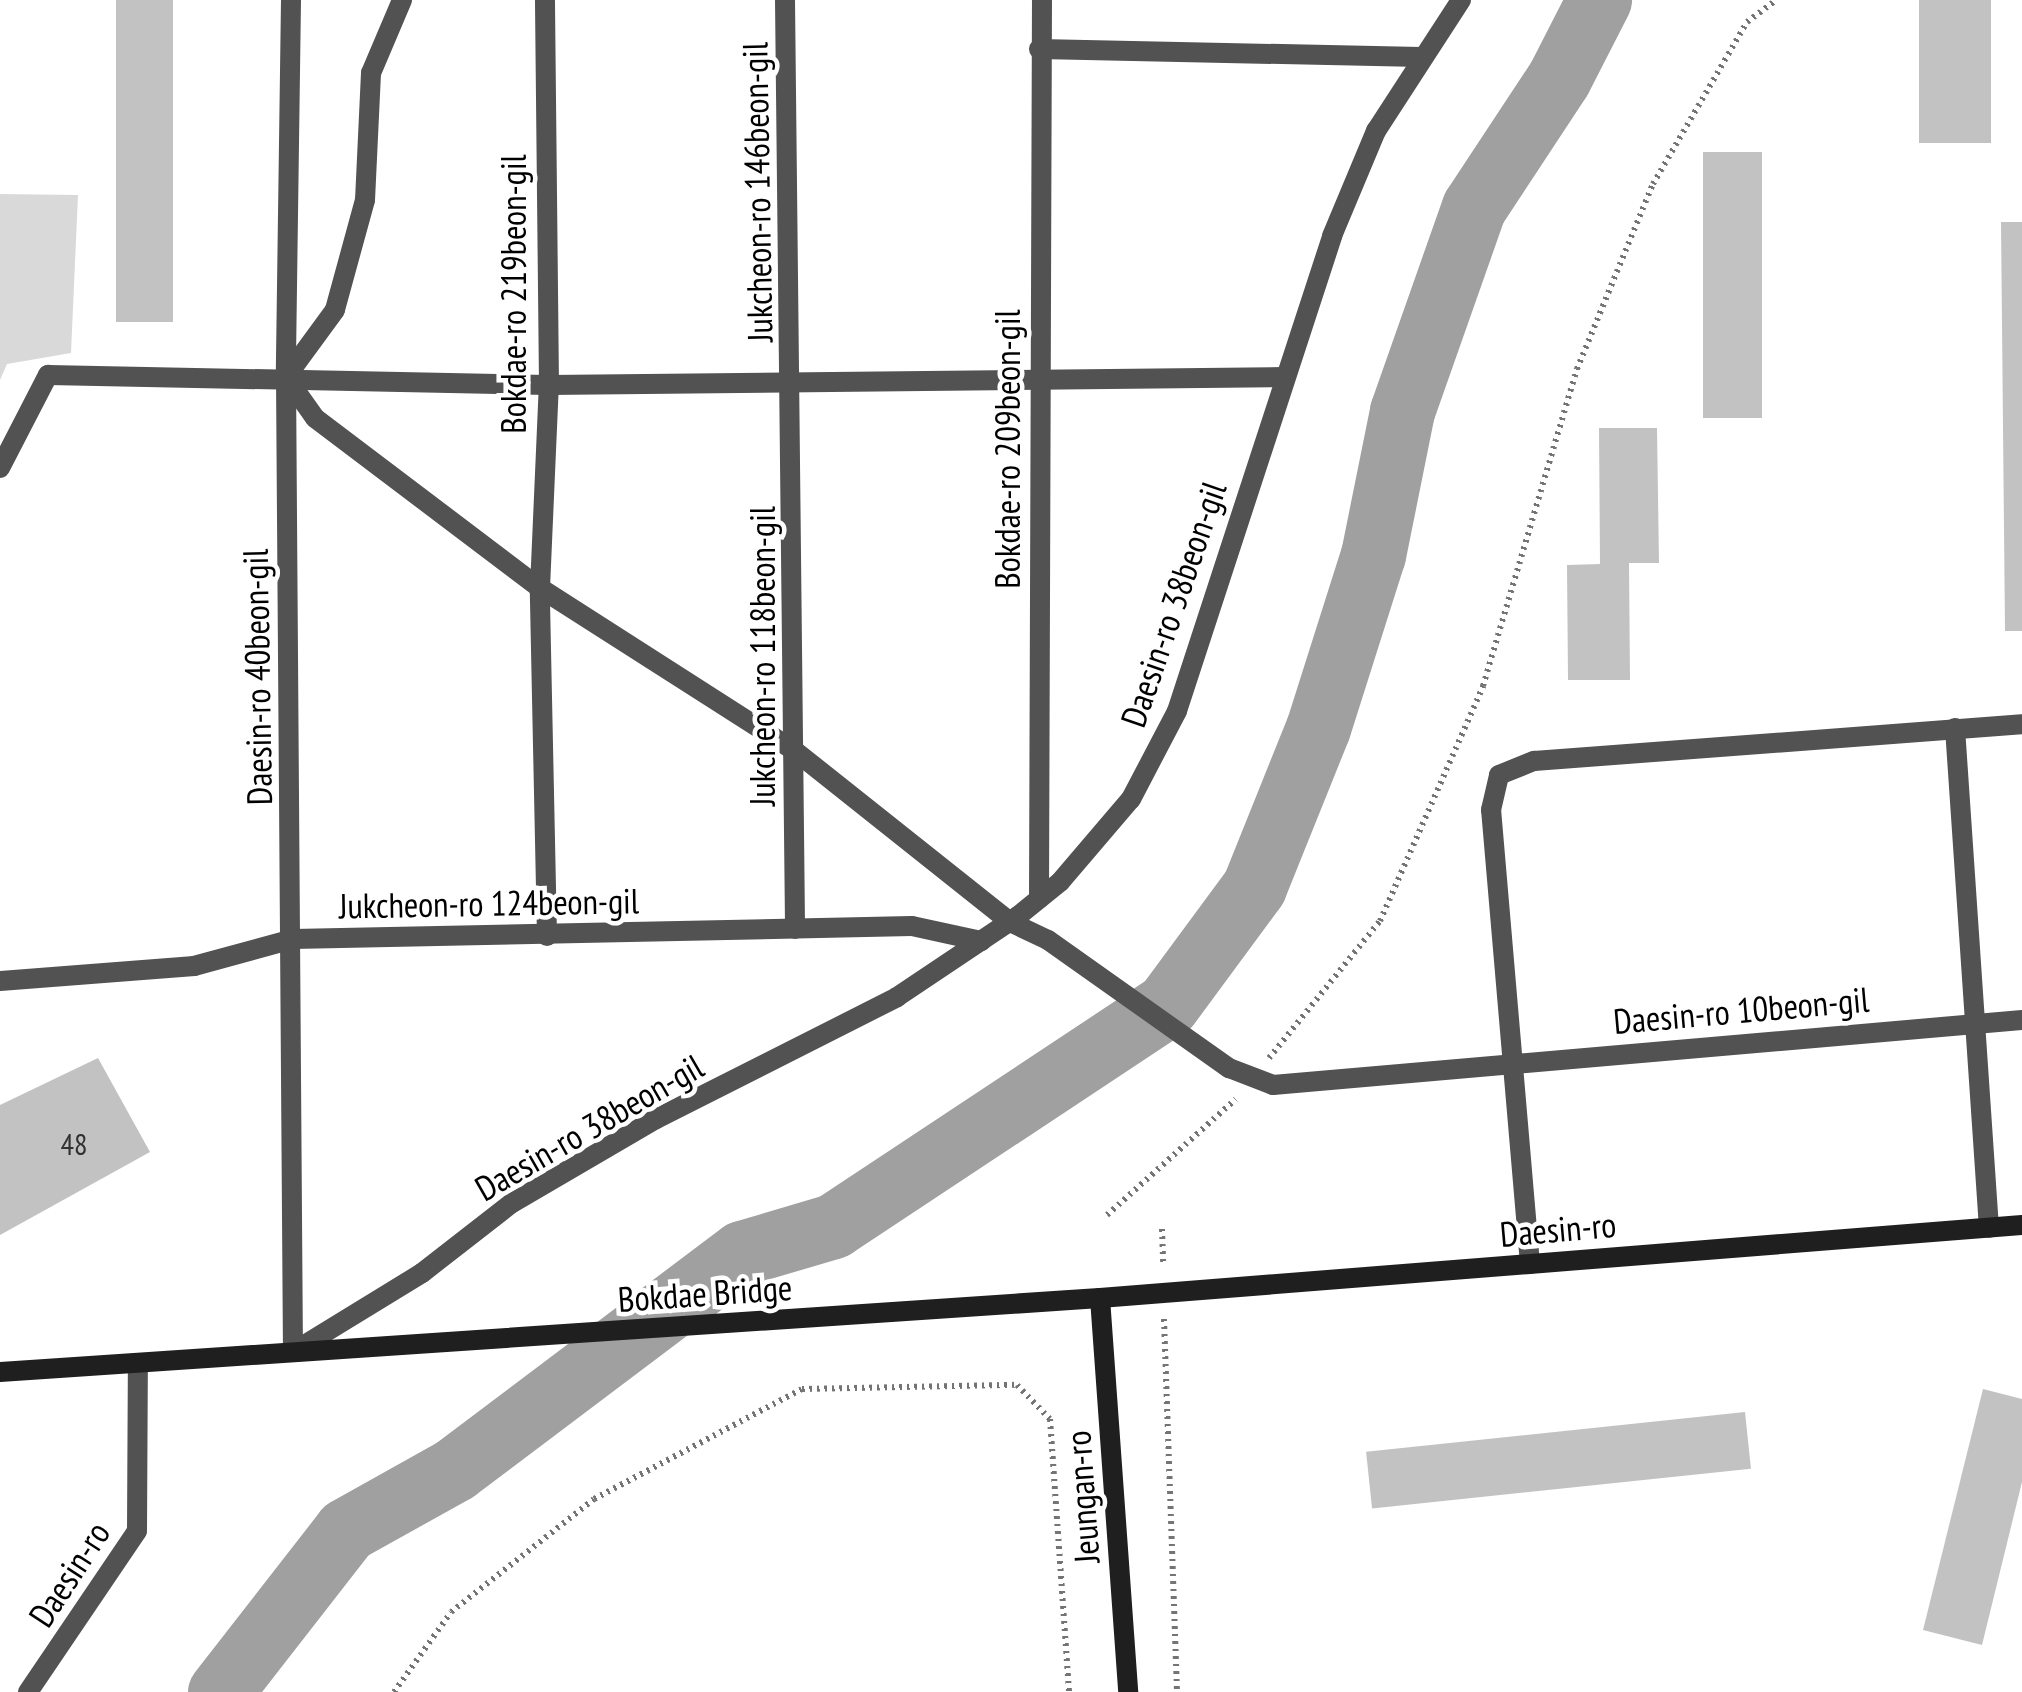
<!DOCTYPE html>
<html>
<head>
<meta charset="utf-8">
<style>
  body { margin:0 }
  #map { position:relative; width:2022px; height:1692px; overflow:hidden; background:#fff; font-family:"PT Sans Narrow",sans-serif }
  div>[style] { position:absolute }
  .green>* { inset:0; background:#d9d9d9 }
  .river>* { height:65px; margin:-32.5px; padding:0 32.5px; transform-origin:32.5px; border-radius:32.5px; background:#a0a0a0 }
  .building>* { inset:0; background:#c2c2c2; transform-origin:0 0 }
  .path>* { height:6px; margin-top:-3px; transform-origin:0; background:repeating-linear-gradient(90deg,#747474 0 2.5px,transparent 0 7.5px) }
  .street>* { height:20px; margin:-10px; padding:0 10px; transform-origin:10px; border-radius:10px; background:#525252 }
  .secondary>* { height:20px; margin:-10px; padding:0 10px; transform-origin:10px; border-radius:10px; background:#1f1f1f }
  span { translate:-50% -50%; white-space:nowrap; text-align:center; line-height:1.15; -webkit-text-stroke:9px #fff; paint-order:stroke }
  .number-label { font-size:30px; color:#303030 }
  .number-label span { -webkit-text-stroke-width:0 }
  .street-label { font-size:35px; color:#000 }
</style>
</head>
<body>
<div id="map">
  <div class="green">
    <i style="clip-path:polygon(0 194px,78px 195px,71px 353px,7px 364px,0 380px)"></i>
  </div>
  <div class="river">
    <i style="left:220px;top:1692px;width:205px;rotate:-52.1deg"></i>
    <i style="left:346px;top:1530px;width:125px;rotate:-29.2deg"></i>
    <i style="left:455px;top:1469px;width:359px;rotate:-37deg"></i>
    <i style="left:742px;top:1253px;width:95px;rotate:-16.5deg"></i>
    <i style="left:833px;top:1226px;width:400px;rotate:-33.5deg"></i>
    <i style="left:1167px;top:1005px;width:147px;rotate:-53.6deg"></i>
    <i style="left:1254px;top:887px;width:171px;rotate:-68.1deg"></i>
    <i style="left:1318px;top:728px;width:182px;rotate:-72.4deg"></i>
    <i style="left:1373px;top:555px;width:147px;rotate:-78.6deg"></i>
    <i style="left:1402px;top:411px;width:216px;rotate:-70.6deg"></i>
    <i style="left:1474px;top:207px;width:154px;rotate:-56.6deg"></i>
    <i style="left:1559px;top:78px;width:88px;rotate:-62.9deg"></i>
  </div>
  <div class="building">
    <i style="left:116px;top:0;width:57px;height:322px"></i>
    <i style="left:1919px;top:0;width:72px;height:143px"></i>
    <i style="left:1762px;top:152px;width:266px;height:59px;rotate:90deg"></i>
    <i style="clip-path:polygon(2001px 222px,2022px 222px,2022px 631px,2005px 631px)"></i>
    <i style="clip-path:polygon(1599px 428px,1657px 428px,1659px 563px,1629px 563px,1630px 680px,1568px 680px,1567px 565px,1600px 564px)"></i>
    <i style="clip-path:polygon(98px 1058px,150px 1152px,0 1235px,0 1105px)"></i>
    <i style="clip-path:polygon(1983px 1389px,2022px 1399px,2022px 1482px,1982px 1645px,1923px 1630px)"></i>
    <i style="left:1745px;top:1412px;width:57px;height:381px;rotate:84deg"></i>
  </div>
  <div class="path">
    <i style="left:1269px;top:1058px;width:176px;rotate:-51deg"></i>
    <i style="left:1380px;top:921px;width:257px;rotate:-66.3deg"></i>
    <i style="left:1483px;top:686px;width:331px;rotate:-73.5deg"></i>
    <i style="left:1577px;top:369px;width:200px;rotate:-67.7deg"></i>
    <i style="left:1653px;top:184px;width:187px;rotate:-59.9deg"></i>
    <i style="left:1747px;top:22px;width:36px;rotate:-37deg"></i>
    <i style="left:1107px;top:1215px;width:173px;rotate:-42deg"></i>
    <i style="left:1162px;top:1229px;width:37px;rotate:88deg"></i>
    <i style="left:1164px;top:1319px;width:373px;rotate:88deg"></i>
    <i style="left:394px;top:1692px;width:98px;rotate:-54.5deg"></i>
    <i style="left:451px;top:1612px;width:182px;rotate:-38.3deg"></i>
    <i style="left:594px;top:1499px;width:235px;rotate:-27.9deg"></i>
    <i style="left:802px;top:1389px;width:215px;rotate:-1.1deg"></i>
    <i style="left:1017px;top:1385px;width:47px;rotate:45.9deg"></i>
    <i style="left:1050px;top:1419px;width:274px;rotate:86deg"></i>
  </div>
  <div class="street">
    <i style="left:291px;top:0;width:377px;rotate:90.8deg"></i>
    <i style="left:286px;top:377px;width:975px;rotate:89.59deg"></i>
    <i style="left:402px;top:0;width:79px;rotate:113deg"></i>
    <i style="left:371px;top:73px;width:127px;rotate:92.7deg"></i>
    <i style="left:365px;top:200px;width:114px;rotate:105.3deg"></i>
    <i style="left:335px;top:310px;width:83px;rotate:126.2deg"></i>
    <i style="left:286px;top:377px;width:50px;rotate:54.7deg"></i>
    <i style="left:315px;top:418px;width:282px;rotate:37.1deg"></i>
    <i style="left:785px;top:0;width:929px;rotate:89.38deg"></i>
    <i style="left:1039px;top:49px;width:382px;rotate:1.2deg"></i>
    <i style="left:0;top:468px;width:105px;rotate:-62.7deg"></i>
    <i style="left:48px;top:375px;width:501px;rotate:1.14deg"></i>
    <i style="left:549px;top:385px;width:734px;rotate:-0.62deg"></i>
    <i style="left:540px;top:588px;width:203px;rotate:-87.5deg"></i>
    <i style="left:549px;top:385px;width:385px;rotate:-90.6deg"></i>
    <i style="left:1955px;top:728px;width:501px;rotate:86.11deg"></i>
    <i style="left:1039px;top:899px;width:899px;rotate:-89.81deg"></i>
    <i style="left:547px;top:936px;width:348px;rotate:-91.2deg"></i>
    <i style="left:540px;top:588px;width:303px;rotate:32.6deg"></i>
    <i style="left:795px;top:751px;width:275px;rotate:38.5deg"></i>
    <i style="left:1010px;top:922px;width:42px;rotate:25.3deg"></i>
    <i style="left:1048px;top:940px;width:222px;rotate:35.3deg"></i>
    <i style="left:1229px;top:1068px;width:47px;rotate:21.1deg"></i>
    <i style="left:1273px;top:1085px;width:752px;rotate:-4.96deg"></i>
    <i style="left:0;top:981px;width:195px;rotate:-4.4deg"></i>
    <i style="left:194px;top:966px;width:103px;rotate:-15.3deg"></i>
    <i style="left:293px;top:939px;width:619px;rotate:-1.2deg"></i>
    <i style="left:912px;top:926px;width:71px;rotate:12.3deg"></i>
    <i style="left:1530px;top:1264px;width:456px;rotate:-94.9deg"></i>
    <i style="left:1491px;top:810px;width:36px;rotate:-77deg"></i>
    <i style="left:1499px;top:775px;width:38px;rotate:-22deg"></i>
    <i style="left:1534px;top:761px;width:489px;rotate:-4.3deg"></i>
    <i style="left:293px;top:1352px;width:151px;rotate:-31.5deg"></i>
    <i style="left:422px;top:1273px;width:114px;rotate:-37.9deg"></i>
    <i style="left:512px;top:1203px;width:167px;rotate:-30.3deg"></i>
    <i style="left:656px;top:1119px;width:270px;rotate:-26.8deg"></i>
    <i style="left:897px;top:997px;width:146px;rotate:-33.8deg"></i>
    <i style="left:1018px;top:916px;width:54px;rotate:-39deg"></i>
    <i style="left:1060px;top:882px;width:109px;rotate:-49.5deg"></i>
    <i style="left:1131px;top:799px;width:99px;rotate:-62.4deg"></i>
    <i style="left:1177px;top:711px;width:500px;rotate:-71.9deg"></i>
    <i style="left:1332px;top:236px;width:114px;rotate:-67.3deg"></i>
    <i style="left:1376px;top:131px;width:156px;rotate:-57deg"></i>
    <i style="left:28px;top:1692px;width:194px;rotate:-55.9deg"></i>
    <i style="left:137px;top:1531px;width:168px;rotate:-89.7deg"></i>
  </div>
  <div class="secondary">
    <i style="left:1100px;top:1298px;width:395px;rotate:85.9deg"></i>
    <i style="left:0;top:1372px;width:1102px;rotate:-3.85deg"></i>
    <i style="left:1100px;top:1298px;width:925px;rotate:-4.53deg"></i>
  </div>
  <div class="number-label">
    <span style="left:74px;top:1144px">48</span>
  </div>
  <div class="street-label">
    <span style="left:757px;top:192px;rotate:-91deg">Jukcheon-ro 146beon-gil</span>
    <span style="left:513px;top:294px;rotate:-90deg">Bokdae-ro 219beon-gil</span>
    <span style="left:1007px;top:449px;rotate:-90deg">Bokdae-ro 209beon-gil</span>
    <span style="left:1173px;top:604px;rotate:-71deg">Daesin-ro 38beon-gil</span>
    <span style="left:762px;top:656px;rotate:-90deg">Jukcheon-ro 118beon-gil</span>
    <span style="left:257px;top:677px;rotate:-91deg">Daesin-ro 40beon-gil</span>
    <span style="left:489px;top:903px;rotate:-1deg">Jukcheon-ro 124beon-gil</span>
    <span style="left:1741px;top:1010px;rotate:-5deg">Daesin-ro 10beon-gil</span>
    <span style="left:589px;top:1127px;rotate:-30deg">Daesin-ro 38beon-gil</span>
    <span style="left:1558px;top:1229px;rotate:-5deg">Daesin-ro</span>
    <span style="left:705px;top:1293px;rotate:-4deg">Bokdae Bridge</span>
    <span style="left:1082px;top:1497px;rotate:-94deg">Jeungan-ro</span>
    <span style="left:69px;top:1574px;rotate:-57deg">Daesin-ro</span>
  </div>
</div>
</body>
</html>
